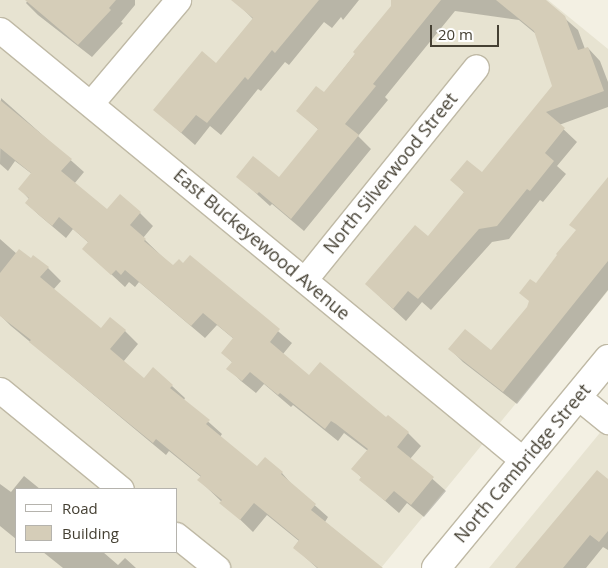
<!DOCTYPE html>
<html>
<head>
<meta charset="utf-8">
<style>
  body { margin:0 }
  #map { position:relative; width:608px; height:568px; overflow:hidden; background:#f3f0e3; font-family:"Open Sans",sans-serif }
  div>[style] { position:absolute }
  .residential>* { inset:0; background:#e7e3d1 }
  .shadow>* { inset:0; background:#0003 }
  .building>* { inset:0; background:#d5cdb8 }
  .roads { filter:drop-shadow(1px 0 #bfb9a5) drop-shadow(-1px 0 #bfb9a5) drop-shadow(0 1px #bfb9a5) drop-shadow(0 -1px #bfb9a5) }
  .minor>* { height:25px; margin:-12.5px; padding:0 12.5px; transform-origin:12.5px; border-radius:12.5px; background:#fff }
  .tertiary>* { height:28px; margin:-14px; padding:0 14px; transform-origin:14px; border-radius:14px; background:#fff }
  span { translate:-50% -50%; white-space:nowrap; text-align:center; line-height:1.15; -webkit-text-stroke:4px #fff; paint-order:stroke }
  .street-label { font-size:18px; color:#454033 }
  .legend { position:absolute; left:15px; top:488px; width:162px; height:65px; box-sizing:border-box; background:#fff; border:1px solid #b5b3ad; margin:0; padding:6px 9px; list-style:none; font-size:15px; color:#454033 }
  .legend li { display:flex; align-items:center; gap:10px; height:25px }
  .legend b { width:25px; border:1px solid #b5b3ad }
  .scale { position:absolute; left:430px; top:25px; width:69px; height:22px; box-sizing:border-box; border:2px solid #454033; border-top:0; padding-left:6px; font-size:15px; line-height:18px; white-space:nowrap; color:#454033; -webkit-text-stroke:4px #fff; paint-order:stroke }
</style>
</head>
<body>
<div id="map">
  <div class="residential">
    <i style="clip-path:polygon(evenodd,0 0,548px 0,608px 49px,608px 291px,381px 568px,0 568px,0 0,16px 489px,176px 489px,176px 552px,16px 552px,16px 489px)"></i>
    <i style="clip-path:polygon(608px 423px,608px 568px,489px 568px)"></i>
  </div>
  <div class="shadow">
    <i style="clip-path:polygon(28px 0,135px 0,135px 5px,121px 22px,123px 23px,92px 57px,38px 15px,26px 3px)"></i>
    <i style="clip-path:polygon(244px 0,359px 0,343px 20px,341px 17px,332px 28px,324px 22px,289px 65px,285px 62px,261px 91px,258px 89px,221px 135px,210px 126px,195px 145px,155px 110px,216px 65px,253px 19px,239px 5px)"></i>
    <i style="clip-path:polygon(397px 0,544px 0,578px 30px,585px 49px,588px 48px,600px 61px,608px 82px,608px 107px,559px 125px,577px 142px,557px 166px,566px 174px,543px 202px,540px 200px,509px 239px,492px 242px,431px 310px,422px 302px,406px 321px,380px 297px,465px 193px,452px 180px,482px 174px,553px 86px,536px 34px,519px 20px,455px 11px,385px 97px,388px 100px,358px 136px,371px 149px,304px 231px,272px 204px,270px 206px,238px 177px,279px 179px,319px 130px,298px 111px,324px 94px)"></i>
    <i style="clip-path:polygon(1px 98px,84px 172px,74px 184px,107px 211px,140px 213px,153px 226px,143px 238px,173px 267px,184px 264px,190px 257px,292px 343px,283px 354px,309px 376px,386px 418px,408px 433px,421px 446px,410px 459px,446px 491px,424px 517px,407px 503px,399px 513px,361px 480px,362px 478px,353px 469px,368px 451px,344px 433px,338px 441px,293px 405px,291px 407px,264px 384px,256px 393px,241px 381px,228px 368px,233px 363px,223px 353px,234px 339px,217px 325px,205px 338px,139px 282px,135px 287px,129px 282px,125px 287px,84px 249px,89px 243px,73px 229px,66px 238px,39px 215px,26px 203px,29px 199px,20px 189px,32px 174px,15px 161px,8px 171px,0 164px)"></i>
    <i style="clip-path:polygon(608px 179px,608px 290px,517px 404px,463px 362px,450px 349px,491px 352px,528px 308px,536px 285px,577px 231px)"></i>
    <i style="clip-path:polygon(0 239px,17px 254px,48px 268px,61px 281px,53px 290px,101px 329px,125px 331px,138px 344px,123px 362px,144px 380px,172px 386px,185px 398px,184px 400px,222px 434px,220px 437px,258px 468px,282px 473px,294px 487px,328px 517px,325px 522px,381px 568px,317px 568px,294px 547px,299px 541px,267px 515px,253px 532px,199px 480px,201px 477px,169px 451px,166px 455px,11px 326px,0 315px)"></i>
    <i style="clip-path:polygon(24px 476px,40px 489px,16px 489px,16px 539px,0 526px,0 484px,11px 492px)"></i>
    <i style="clip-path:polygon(608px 481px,608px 550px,603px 547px,586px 568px,530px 568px)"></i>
    <i style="clip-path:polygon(43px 552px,103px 552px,118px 565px,125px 558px,136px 568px,63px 568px)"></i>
  </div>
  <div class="building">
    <i style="clip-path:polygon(25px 0,116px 0,109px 8px,111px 10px,78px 45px)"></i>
    <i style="clip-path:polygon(231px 0,319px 0,275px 53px,272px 50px,248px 80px,245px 77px,207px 123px,196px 115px,181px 133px,153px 110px,202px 51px,216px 63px,253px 18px)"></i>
    <i style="clip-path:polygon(391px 0,441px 0,373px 84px,376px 86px,345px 124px,359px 135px,291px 219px,259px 192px,257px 194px,236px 177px,253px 156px,279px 177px,318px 129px,296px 111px,316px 86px,324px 92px,355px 54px,353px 52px,391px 6px)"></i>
    <i style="clip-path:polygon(496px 0,546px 0,565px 16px,578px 50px,588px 47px,604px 91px,546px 112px,565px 128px,545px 153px,554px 161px,530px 191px,527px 189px,497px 226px,479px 229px,418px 299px,408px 291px,393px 309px,365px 284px,415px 225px,428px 236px,464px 192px,450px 180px,467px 160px,482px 172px,552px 86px,534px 31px)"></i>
    <i style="clip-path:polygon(0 100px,72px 159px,61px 171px,107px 209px,120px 194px,141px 212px,130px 225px,146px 239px,144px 241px,173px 265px,179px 259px,183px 263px,190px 255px,280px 329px,270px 342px,309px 375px,320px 362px,386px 417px,388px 415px,409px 432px,397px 447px,434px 477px,411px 505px,394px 491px,385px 501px,359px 480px,361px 477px,351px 469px,368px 449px,336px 424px,331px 421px,325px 429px,280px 393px,278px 395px,250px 372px,242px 381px,226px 369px,232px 362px,221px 353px,233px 338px,203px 313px,191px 326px,125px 270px,121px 275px,116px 270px,111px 275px,82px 249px,88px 242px,59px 217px,52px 226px,25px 203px,29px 198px,18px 189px,31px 173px,0 148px)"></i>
    <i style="clip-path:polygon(608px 177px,608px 261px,503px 392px,448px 349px,465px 329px,491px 350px,527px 307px,529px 301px,519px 293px,530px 279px,536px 283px,557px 255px,556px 254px,576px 230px,569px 225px)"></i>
    <i style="clip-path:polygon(19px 249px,31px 258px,33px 255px,49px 267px,40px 277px,101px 328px,110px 317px,126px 330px,110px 349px,144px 378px,153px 367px,173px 385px,170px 388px,210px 420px,206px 424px,257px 466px,265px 457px,283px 472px,281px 474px,316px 504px,311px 510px,383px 568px,318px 568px,293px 548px,299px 540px,254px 503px,240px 520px,219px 503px,222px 500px,197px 480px,201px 476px,156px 439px,153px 443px,29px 342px,31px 340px,0 316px,0 273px)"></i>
    <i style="clip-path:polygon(597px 470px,608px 479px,608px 531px,599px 542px,590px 535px,563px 568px,515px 568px)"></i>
  </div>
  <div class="roads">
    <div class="minor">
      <i style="left:0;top:30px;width:677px;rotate:39.43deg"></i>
      <i style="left:91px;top:103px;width:135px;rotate:-49.8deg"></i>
      <i style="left:305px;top:279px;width:272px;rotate:-51.1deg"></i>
      <i style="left:0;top:390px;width:156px;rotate:39.3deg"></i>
      <i style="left:577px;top:396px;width:40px;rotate:39deg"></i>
      <i style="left:176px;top:535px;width:53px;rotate:38.8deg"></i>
    </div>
    <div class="tertiary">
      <i style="left:436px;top:568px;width:271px;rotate:-50.5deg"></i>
    </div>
  </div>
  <div class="street-label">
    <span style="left:390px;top:173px;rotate:-51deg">North Silverwood Street</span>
    <span style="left:262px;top:244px;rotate:40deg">East Buckeyewood Avenue</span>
    <span style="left:522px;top:463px;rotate:-50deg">North Cambridge Street</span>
  </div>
  <ul class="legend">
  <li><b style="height:6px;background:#fff"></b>Road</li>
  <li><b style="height:14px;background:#d5cdb8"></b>Building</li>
  </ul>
  <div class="scale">20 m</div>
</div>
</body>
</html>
